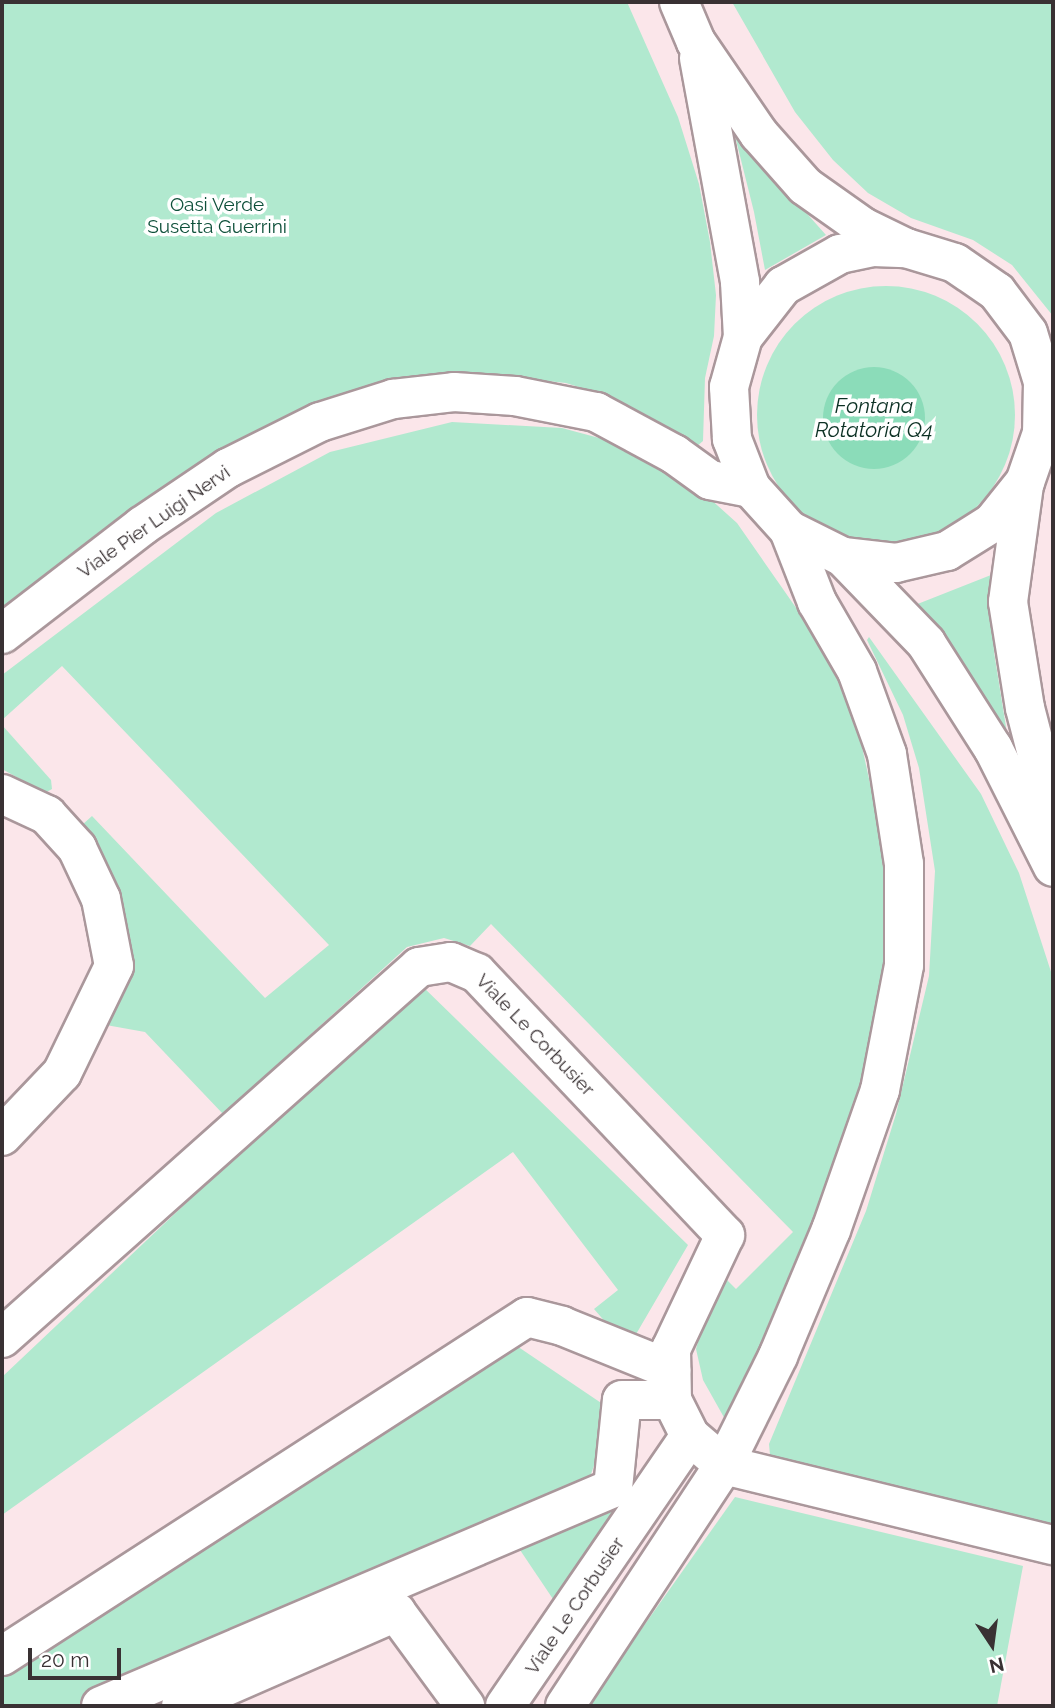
<!DOCTYPE html>
<html>
<head>
<meta charset="utf-8">
<style>
  body { margin:0 }
  #map { position:relative; width:1055px; height:1708px; overflow:hidden; background:#fbe6ea; font-family:Raleway,sans-serif }
  div>[style] { position:absolute }
  .green>* { inset:0; background:#b1e9cf }
  .round { border-radius:50% }
  .water>* { inset:0; background:#8bdcb9 }
  .roads { filter:drop-shadow(2px 0 #aa979b) drop-shadow(-2px 0 #aa979b) drop-shadow(0 2px #aa979b) drop-shadow(0 -2px #aa979b) }
  .minor>* { height:38px; margin:-19px; padding:0 19px; transform-origin:19px; border-radius:19px; background:#fff }
  span { translate:-50% -50%; white-space:nowrap; text-align:center; line-height:1.15; -webkit-text-stroke:7px #fff; paint-order:stroke }
  .park-label { font-size:19px; color:#0e503a }
  .street-label { font-size:19px; color:#393133 }
  .water-label { font-size:21px; color:#0c3124; font-style:italic }
  .frame { position:absolute; inset:0; border:4px solid #393133; pointer-events:none }
  .north { position:absolute; left:957px; top:1610px; width:70px; height:70px; -webkit-text-stroke:5px #fff; paint-order:stroke; rotate:167deg; font-size:19px; font-weight:700; line-height:28px; text-align:center; color:#393133 }
  .north::after { content:''; display:block; margin:auto; width:24px; height:32px; background:#393133; clip-path:polygon(50% 0,100% 100%,50% 72%,0 100%) }
  .scale { position:absolute; left:28px; top:1648px; width:93px; height:32px; box-sizing:border-box; border:4px solid #393133; border-top:0; padding-left:9px; font-size:21px; line-height:24px; white-space:nowrap; color:#393133; -webkit-text-stroke:5px #fff; paint-order:stroke }
</style>
</head>
<body>
<div id="map">
  <div class="green">
    <i style="clip-path:polygon(2px 2px,627px 2px,678px 117px,699px 184px,710px 242px,716px 295px,714px 336px,705px 378px,703px 441px,696px 447px,616px 399px,566px 383px,492px 375px,423px 375px,359px 390px,2px 616px)"></i>
    <i style="clip-path:polygon(732px 2px,1053px 2px,1053px 316px,1012px 265px,973px 240px,911px 218px,868px 193px,833px 160px,795px 112px)"></i>
    <i style="clip-path:polygon(734px 132px,826px 235px,765px 270px,754px 212px)"></i>
    <i class="round" style="left:757px;top:286px;width:258px;height:258px"></i>
    <i style="clip-path:polygon(452px 422px,562px 428px,651px 452px,688px 479px,737px 523px,822px 645px,857px 724px,880px 829px,889px 945px,857px 1110px,808px 1252px,726px 1421px,703px 1380px,696px 1349px,704px 1320px,727px 1280px,736px 1289px,793px 1232px,491px 924px,470px 946px,444px 938px,407px 947px,223px 1114px,145px 1032px,106px 1025px,82px 825px,92px 816px,265px 998px,329px 945px,62px 666px,2px 720px,2px 675px,216px 513px,330px 452px)"></i>
    <i style="clip-path:polygon(991px 575px,994px 652px,1010px 752px,915px 605px)"></i>
    <i style="clip-path:polygon(869px 637px,981px 794px,1019px 873px,1053px 978px,1053px 1526px,775px 1465px,770px 1455px,769px 1444px,866px 1211px,896px 1114px,929px 976px,935px 871px,919px 768px,903px 715px,867px 640px)"></i>
    <i style="clip-path:polygon(2px 725px,51px 780px,52px 789px,45px 793px,2px 769px)"></i>
    <i style="clip-path:polygon(419px 983px,688px 1245px,628px 1348px,594px 1309px,618px 1290px,513px 1152px,2px 1515px,2px 1377px)"></i>
    <i style="clip-path:polygon(508px 1340px,613px 1411px,590px 1477px,75px 1706px,2px 1706px,2px 1668px)"></i>
    <i style="clip-path:polygon(735px 1497px,1023px 1566px,997px 1706px,587px 1706px)"></i>
    <i style="clip-path:polygon(617px 1506px,557px 1605px,518px 1547px)"></i>
  </div>
  <div class="water">
    <i class="round" style="left:823px;top:367px;width:102px;height:102px"></i>
  </div>
  <div class="roads">
    <div class="minor">
      <i style="left:679px;top:2px;width:43px;rotate:67deg"></i>
      <i style="left:696px;top:42px;width:112px;rotate:55.6deg"></i>
      <i style="left:759px;top:134px;width:69px;rotate:48.5deg"></i>
      <i style="left:805px;top:186px;width:71px;rotate:35.3deg"></i>
      <i style="left:863px;top:227px;width:48px;rotate:26deg"></i>
      <i style="left:906px;top:248px;width:51px;rotate:17deg"></i>
      <i style="left:955px;top:263px;width:51px;rotate:34.6deg"></i>
      <i style="left:997px;top:292px;width:51px;rotate:52.9deg"></i>
      <i style="left:1028px;top:333px;width:51px;rotate:73deg"></i>
      <i style="left:1043px;top:382px;width:51px;rotate:91.1deg"></i>
      <i style="left:1042px;top:433px;width:52px;rotate:109.1deg"></i>
      <i style="left:1025px;top:482px;width:53px;rotate:128.8deg"></i>
      <i style="left:992px;top:523px;width:53px;rotate:148.1deg"></i>
      <i style="left:947px;top:551px;width:52px;rotate:166.8deg"></i>
      <i style="left:896px;top:563px;width:53px;rotate:-173.5deg"></i>
      <i style="left:843px;top:557px;width:60px;rotate:-153.4deg"></i>
      <i style="left:789px;top:530px;width:57px;rotate:-132.1deg"></i>
      <i style="left:751px;top:488px;width:53px;rotate:-111.2deg"></i>
      <i style="left:732px;top:439px;width:52px;rotate:-93.3deg"></i>
      <i style="left:729px;top:387px;width:52px;rotate:-74.4deg"></i>
      <i style="left:743px;top:337px;width:65px;rotate:-51.9deg"></i>
      <i style="left:783px;top:286px;width:65px;rotate:-29.3deg"></i>
      <i style="left:840px;top:254px;width:34px;rotate:-12deg"></i>
      <i style="left:873px;top:247px;width:33px;rotate:2deg"></i>
      <i style="left:699px;top:58px;width:228px;rotate:79.6deg"></i>
      <i style="left:740px;top:282px;width:55px;rotate:86.9deg"></i>
      <i style="left:1024px;top:485px;width:118px;rotate:97.8deg"></i>
      <i style="left:1008px;top:602px;width:107px;rotate:80.9deg"></i>
      <i style="left:1025px;top:708px;width:112px;rotate:75.5deg"></i>
      <i style="left:843px;top:557px;width:120px;rotate:46deg"></i>
      <i style="left:926px;top:643px;width:125px;rotate:57.5deg"></i>
      <i style="left:993px;top:748px;width:133px;rotate:63.2deg"></i>
      <i style="left:2px;top:634px;width:177px;rotate:-37.6deg"></i>
      <i style="left:142px;top:526px;width:104px;rotate:-34deg"></i>
      <i style="left:228px;top:468px;width:103px;rotate:-26.6deg"></i>
      <i style="left:320px;top:422px;width:77px;rotate:-17.5deg"></i>
      <i style="left:393px;top:399px;width:61px;rotate:-6.5deg"></i>
      <i style="left:454px;top:392px;width:61px;rotate:3.8deg"></i>
      <i style="left:515px;top:396px;width:83px;rotate:11.2deg"></i>
      <i style="left:596px;top:412px;width:89px;rotate:28.3deg"></i>
      <i style="left:674px;top:454px;width:44px;rotate:35.8deg"></i>
      <i style="left:710px;top:480px;width:42px;rotate:11deg"></i>
      <i style="left:2px;top:794px;width:50px;rotate:25deg"></i>
      <i style="left:47px;top:815px;width:45px;rotate:47.7deg"></i>
      <i style="left:77px;top:848px;width:56px;rotate:64.8deg"></i>
      <i style="left:101px;top:899px;width:68px;rotate:79deg"></i>
      <i style="left:114px;top:966px;width:119px;rotate:115.9deg"></i>
      <i style="left:62px;top:1073px;width:87px;rotate:133.6deg"></i>
      <i style="left:2px;top:1338px;width:558px;rotate:-41.66deg"></i>
      <i style="left:419px;top:967px;width:32px;rotate:-9deg"></i>
      <i style="left:451px;top:962px;width:28px;rotate:23deg"></i>
      <i style="left:477px;top:973px;width:361px;rotate:46.6deg"></i>
      <i style="left:725px;top:1235px;width:126px;rotate:115.3deg"></i>
      <i style="left:671px;top:1349px;width:51px;rotate:88.9deg"></i>
      <i style="left:672px;top:1400px;width:40px;rotate:63.4deg"></i>
      <i style="left:690px;top:1436px;width:45px;rotate:40.5deg"></i>
      <i style="left:724px;top:1465px;width:339px;rotate:13.7deg"></i>
      <i style="left:2px;top:1656px;width:625px;rotate:-32.85deg"></i>
      <i style="left:527px;top:1317px;width:36px;rotate:14deg"></i>
      <i style="left:562px;top:1326px;width:118px;rotate:22deg"></i>
      <i style="left:101px;top:1706px;width:556px;rotate:-23.06deg"></i>
      <i style="left:613px;top:1488px;width:88px;rotate:-84.2deg"></i>
      <i style="left:622px;top:1400px;width:50px"></i>
      <i style="left:181px;top:1706px;width:235px;rotate:-23.6deg"></i>
      <i style="left:396px;top:1612px;width:117px;rotate:53.7deg"></i>
      <i style="left:505px;top:1706px;width:327px;rotate:-55.6deg"></i>
      <i style="left:565px;top:1706px;width:289px;rotate:-56.6deg"></i>
      <i style="left:724px;top:1465px;width:122px;rotate:-63.6deg"></i>
      <i style="left:778px;top:1356px;width:137px;rotate:-67.2deg"></i>
      <i style="left:831px;top:1230px;width:148px;rotate:-70.7deg"></i>
      <i style="left:880px;top:1090px;width:127px;rotate:-79.1deg"></i>
      <i style="left:904px;top:965px;width:101px;rotate:-90deg"></i>
      <i style="left:904px;top:864px;width:111px;rotate:-98.8deg"></i>
      <i style="left:887px;top:754px;width:88px;rotate:-109.9deg"></i>
      <i style="left:857px;top:671px;width:80px;rotate:-120.1deg"></i>
      <i style="left:817px;top:602px;width:77px;rotate:-111.3deg"></i>
    </div>
  </div>
  <div class="park-label">
    <span style="left:217px;top:216px">Oasi Verde<br>Susetta Guerrini</span>
  </div>
  <div class="street-label">
    <span style="left:154px;top:522px;rotate:-35deg">Viale Pier Luigi Nervi</span>
    <span style="left:535px;top:1035px;rotate:46deg">Viale Le Corbusier</span>
    <span style="left:575px;top:1606px;rotate:-56deg">Viale Le Corbusier</span>
  </div>
  <div class="water-label">
    <span style="left:874px;top:418px">Fontana<br>Rotatoria Q4</span>
  </div>
  <div class="frame"></div>
  <div class="north">N</div>
  <div class="scale">20 m</div>
</div>
</body>
</html>
